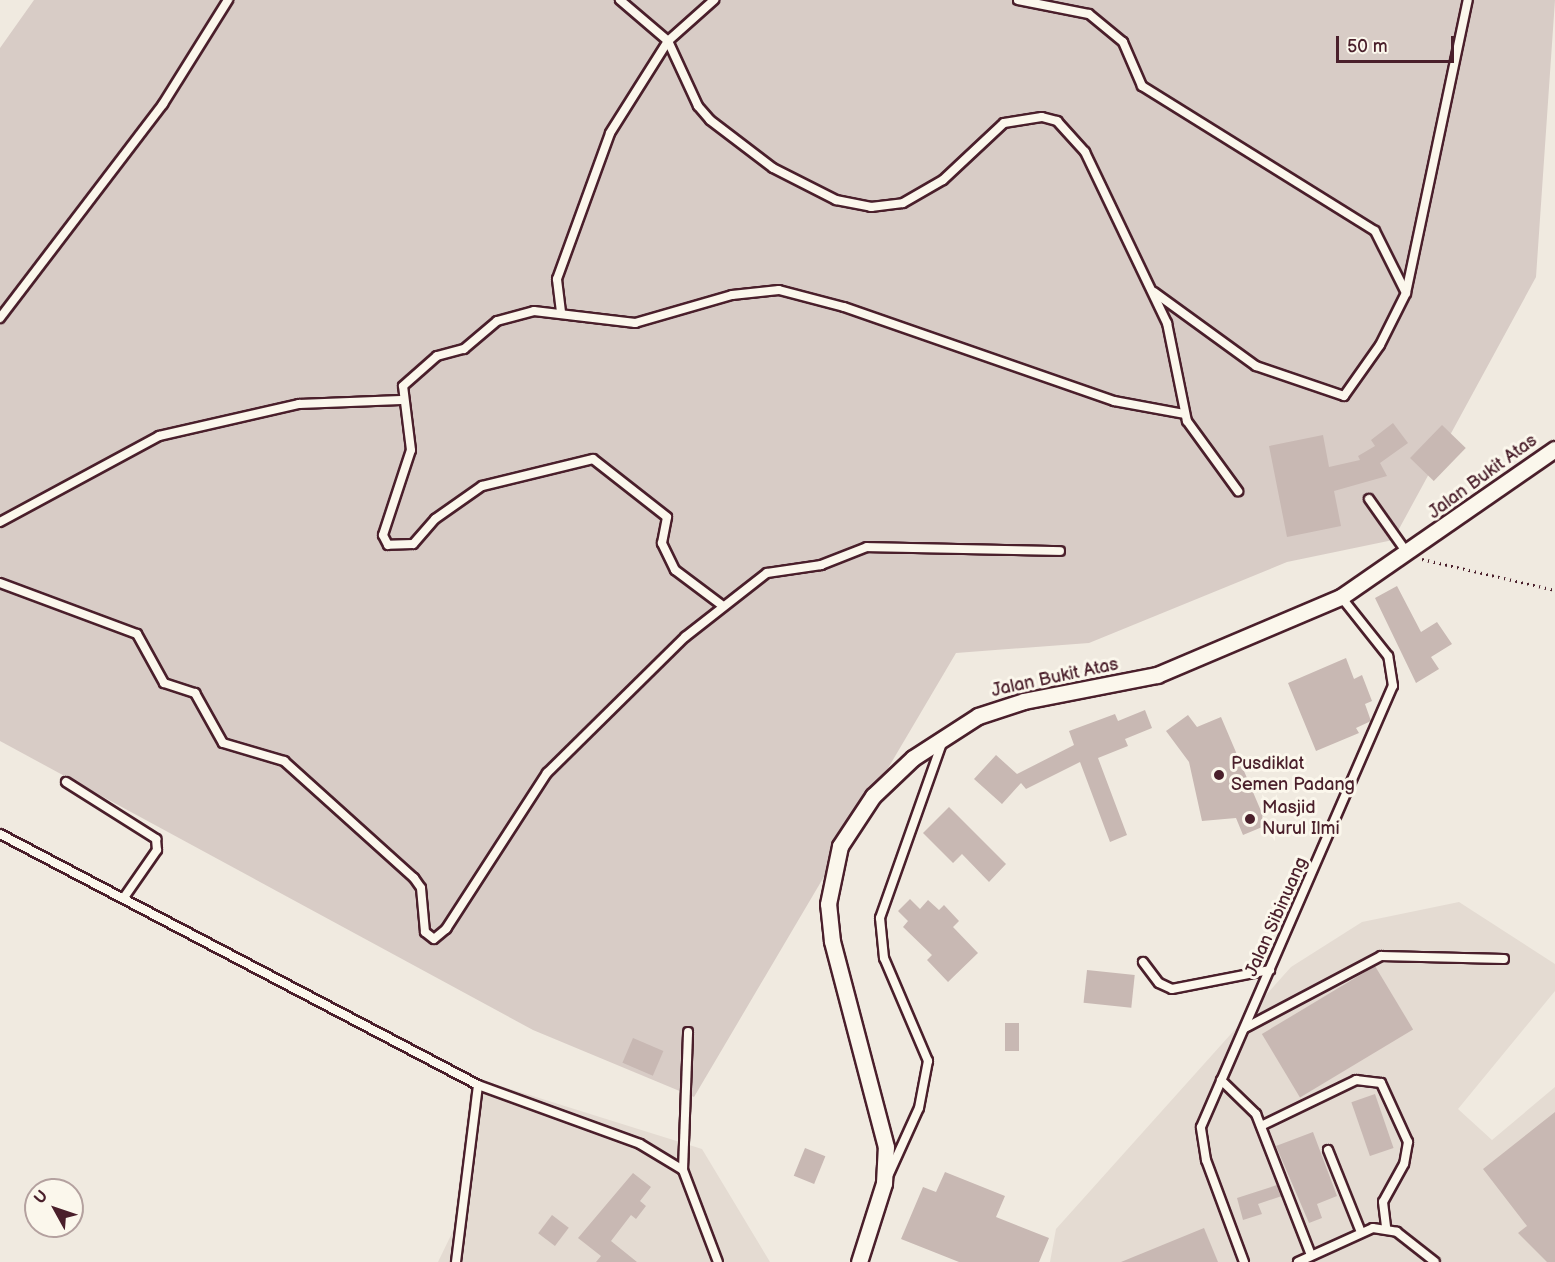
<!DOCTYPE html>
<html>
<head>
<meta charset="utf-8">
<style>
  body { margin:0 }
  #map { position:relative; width:1555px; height:1262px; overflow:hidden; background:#f0eae0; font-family:"Balsamiq Sans",sans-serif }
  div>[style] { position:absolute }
  .built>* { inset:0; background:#e4dbd2 }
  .green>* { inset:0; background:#d8ccc6 }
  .building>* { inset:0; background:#c8b8b3; transform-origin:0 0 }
  .path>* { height:3px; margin-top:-1.5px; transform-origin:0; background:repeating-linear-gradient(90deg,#4a1f2b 0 1.5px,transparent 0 6px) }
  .roads { filter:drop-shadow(2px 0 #4a1f2b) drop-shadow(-2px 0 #4a1f2b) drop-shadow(0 2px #4a1f2b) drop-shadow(0 -2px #4a1f2b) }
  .service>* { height:8px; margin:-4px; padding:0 4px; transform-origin:4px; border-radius:4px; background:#fbf7ec }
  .minor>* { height:15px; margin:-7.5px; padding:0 7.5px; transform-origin:7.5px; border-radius:7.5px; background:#fbf7ec }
  .dots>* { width:16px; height:16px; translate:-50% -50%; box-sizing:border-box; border:3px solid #fbf7ec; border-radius:50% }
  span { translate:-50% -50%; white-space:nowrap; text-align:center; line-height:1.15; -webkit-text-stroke:6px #fbf7ec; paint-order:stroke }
  .street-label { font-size:18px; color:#4a1f2b }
  .poi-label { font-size:18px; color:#4a1f2b }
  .left { translate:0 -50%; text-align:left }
  .north { position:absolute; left:24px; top:1178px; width:60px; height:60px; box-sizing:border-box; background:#fbf7ec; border:2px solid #b4a19f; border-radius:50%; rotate:310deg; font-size:16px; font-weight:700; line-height:24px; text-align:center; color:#4a1f2b }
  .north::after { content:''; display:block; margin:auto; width:21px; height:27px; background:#4a1f2b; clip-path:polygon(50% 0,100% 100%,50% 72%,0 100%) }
  .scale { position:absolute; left:1336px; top:36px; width:118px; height:27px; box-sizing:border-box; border:3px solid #4a1f2b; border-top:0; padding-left:8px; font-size:18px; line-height:21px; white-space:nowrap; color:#4a1f2b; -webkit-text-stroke:4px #fbf7ec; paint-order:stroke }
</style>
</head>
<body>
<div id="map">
  <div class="built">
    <i style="clip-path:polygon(1459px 902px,1555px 964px,1555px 991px,1458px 1109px,1492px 1140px,1555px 1087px,1555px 1262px,1050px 1262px,1056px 1229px,1291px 967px,1362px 922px)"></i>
    <i style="clip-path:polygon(472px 1077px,702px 1149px,770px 1262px,438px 1262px,453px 1231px)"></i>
  </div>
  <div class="green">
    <i style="clip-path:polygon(34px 0,1555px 0,1536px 277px,1393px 540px,1287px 562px,1089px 643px,956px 653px,694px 1097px,533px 1030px,0 741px,0 48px)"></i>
  </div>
  <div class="building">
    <i style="clip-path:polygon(1393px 423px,1408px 443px,1380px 463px,1387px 476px,1334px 491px,1341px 526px,1287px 537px,1269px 446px,1323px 435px,1329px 467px,1360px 460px,1358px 456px,1375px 446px,1371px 440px)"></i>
    <i style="left:1442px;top:425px;width:33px;height:46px;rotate:44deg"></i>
    <i style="clip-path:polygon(1397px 586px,1421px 632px,1437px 622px,1452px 644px,1431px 657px,1439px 669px,1416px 683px,1375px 598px)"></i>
    <i style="clip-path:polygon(1346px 658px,1354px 679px,1362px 675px,1372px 701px,1365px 704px,1371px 721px,1356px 728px,1359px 733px,1316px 751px,1288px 683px)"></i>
    <i style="clip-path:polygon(1145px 710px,1152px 728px,1125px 739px,1128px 746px,1098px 758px,1127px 835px,1110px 842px,1080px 762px,1026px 789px,1021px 783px,1002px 804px,974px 779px,996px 755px,1017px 774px,1074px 745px,1069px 731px,1115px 714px,1118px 721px)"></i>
    <i style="clip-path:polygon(1188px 715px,1197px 727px,1221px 717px,1267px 825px,1243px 835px,1236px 818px,1202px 821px,1189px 762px,1166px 731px)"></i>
    <i style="clip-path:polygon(949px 807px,1006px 864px,989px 882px,962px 854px,953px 863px,923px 833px)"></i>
    <i style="clip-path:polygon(910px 899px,920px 909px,928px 900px,939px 910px,944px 905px,959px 921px,953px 927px,978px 953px,948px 982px,927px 960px,932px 955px,903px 927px,908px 921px,898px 911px)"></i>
    <i style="left:1375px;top:966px;width:74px;height:132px;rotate:59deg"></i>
    <i style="left:1087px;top:970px;width:48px;height:33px;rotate:6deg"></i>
    <i style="left:1005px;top:1023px;width:14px;height:28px"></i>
    <i style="left:633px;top:1038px;width:33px;height:27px;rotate:23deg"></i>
    <i style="left:1375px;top:1094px;width:57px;height:25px;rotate:71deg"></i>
    <i style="clip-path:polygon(1555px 1112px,1555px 1262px,1547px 1262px,1518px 1233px,1527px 1226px,1483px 1169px)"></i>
    <i style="clip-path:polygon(1313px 1132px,1337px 1196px,1317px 1204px,1322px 1218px,1309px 1223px,1276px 1146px)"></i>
    <i style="left:805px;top:1148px;width:22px;height:30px;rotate:22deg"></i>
    <i style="clip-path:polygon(945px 1172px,1005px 1196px,996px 1217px,1049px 1238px,1039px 1262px,959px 1262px,901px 1239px,923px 1187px,936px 1192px)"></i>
    <i style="clip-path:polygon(633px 1173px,651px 1187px,640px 1201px,646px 1206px,636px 1219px,631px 1215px,611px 1241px,637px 1262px,596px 1262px,601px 1256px,578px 1238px)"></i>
    <i style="clip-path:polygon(1277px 1185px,1282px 1196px,1258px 1204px,1262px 1214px,1243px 1220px,1237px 1198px)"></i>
    <i style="left:552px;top:1215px;width:21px;height:23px;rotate:37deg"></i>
    <i style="clip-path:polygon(1204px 1228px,1218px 1262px,1121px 1262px)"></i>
  </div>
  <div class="path">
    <i style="left:1422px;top:559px;width:137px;rotate:13.1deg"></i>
  </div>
  <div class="roads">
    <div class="service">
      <i style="left:620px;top:0;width:63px;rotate:40.5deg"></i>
      <i style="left:668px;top:41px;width:72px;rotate:65.2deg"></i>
      <i style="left:698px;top:106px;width:18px;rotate:49deg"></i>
      <i style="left:710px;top:120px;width:79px;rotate:37.3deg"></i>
      <i style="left:773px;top:168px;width:71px;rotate:26.9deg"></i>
      <i style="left:836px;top:200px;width:36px;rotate:11deg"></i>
      <i style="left:871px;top:207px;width:32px;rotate:-7deg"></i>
      <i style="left:903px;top:203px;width:46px;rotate:-29.9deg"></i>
      <i style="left:943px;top:180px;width:83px;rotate:-43.1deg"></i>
      <i style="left:1004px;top:123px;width:38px;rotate:-9deg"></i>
      <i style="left:1042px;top:117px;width:16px;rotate:15deg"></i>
      <i style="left:1057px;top:121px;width:42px;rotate:47.9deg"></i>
      <i style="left:1085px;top:152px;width:190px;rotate:64.4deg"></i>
      <i style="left:1167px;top:323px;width:100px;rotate:78.5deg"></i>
      <i style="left:1187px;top:421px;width:87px;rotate:53.9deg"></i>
      <i style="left:1018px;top:0;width:72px;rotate:11.2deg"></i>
      <i style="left:1089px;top:14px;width:44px;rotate:39.5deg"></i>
      <i style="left:1123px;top:42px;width:48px;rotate:66.6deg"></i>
      <i style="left:1142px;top:86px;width:274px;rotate:31.9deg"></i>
      <i style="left:1375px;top:231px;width:69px;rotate:63.4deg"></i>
      <i style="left:1154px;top:292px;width:126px;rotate:36deg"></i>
      <i style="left:1256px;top:366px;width:93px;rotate:18.8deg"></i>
      <i style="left:1344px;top:396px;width:62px;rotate:-54.8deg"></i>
      <i style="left:1380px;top:345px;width:58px;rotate:-63.4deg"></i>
      <i style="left:1406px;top:293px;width:299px;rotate:-78.1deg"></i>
      <i style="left:561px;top:312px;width:33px;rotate:-97deg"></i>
      <i style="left:557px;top:279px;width:155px;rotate:-70deg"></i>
      <i style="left:610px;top:133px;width:109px;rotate:-57.8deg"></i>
      <i style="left:668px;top:41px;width:62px;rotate:-41.7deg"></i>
      <i style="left:0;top:318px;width:269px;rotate:-52.7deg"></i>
      <i style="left:163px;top:104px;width:123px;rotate:-58deg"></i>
      <i style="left:1369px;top:499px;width:67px;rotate:54.7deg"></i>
      <i style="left:0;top:522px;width:181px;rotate:-28.4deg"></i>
      <i style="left:159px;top:436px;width:144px;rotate:-12.9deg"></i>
      <i style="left:299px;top:404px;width:102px;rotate:-2.2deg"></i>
      <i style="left:0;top:583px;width:146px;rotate:20.4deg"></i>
      <i style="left:137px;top:634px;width:56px;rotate:61.1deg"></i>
      <i style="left:164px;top:683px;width:33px;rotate:18deg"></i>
      <i style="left:195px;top:693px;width:57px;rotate:60.8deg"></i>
      <i style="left:223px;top:743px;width:64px;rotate:16.4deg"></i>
      <i style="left:284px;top:761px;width:175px;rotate:42deg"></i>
      <i style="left:414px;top:878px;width:12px;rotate:55deg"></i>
      <i style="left:421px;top:888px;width:44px;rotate:84.8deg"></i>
      <i style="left:425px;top:932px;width:11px;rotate:38deg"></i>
      <i style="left:434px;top:939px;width:16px;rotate:-40deg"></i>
      <i style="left:446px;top:929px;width:186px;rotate:-57.1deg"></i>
      <i style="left:547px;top:773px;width:194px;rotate:-44.6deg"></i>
      <i style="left:685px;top:637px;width:104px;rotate:-38deg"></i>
      <i style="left:767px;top:573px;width:55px;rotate:-8.4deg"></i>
      <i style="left:821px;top:565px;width:49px;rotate:-21.4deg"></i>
      <i style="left:867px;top:547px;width:193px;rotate:1.2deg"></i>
      <i style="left:723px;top:606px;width:60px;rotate:-143.1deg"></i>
      <i style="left:675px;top:570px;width:30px;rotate:-116deg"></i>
      <i style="left:662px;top:543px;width:26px;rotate:-79deg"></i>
      <i style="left:667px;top:517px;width:94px;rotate:-141.9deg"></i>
      <i style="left:593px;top:459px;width:114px;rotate:166.3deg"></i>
      <i style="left:482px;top:486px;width:57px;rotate:144.9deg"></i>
      <i style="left:435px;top:519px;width:33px;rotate:131deg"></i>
      <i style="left:413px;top:544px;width:25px;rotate:178deg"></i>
      <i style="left:388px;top:545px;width:11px;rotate:-117deg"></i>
      <i style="left:383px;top:535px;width:89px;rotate:-71.8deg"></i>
      <i style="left:411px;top:450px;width:64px;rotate:-97.1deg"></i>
      <i style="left:403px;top:386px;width:45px;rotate:-41.4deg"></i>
      <i style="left:437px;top:356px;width:28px;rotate:-15deg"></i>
      <i style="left:464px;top:349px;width:43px;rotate:-40.3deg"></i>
      <i style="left:497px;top:321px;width:38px;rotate:-15deg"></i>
      <i style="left:534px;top:311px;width:102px;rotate:6.8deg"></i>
      <i style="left:635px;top:323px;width:101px;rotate:-16.1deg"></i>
      <i style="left:732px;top:295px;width:47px;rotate:-6.1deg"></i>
      <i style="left:779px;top:290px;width:67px;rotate:14.7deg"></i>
      <i style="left:844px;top:307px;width:286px;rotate:19.2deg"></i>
      <i style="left:1114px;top:401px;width:71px;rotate:10.5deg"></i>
      <i style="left:66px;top:782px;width:107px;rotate:32.3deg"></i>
      <i style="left:156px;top:839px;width:11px;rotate:85deg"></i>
      <i style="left:157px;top:850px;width:56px;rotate:124.8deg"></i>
      <i style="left:0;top:834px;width:540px;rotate:27.7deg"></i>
      <i style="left:478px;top:1085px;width:172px;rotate:20deg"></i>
      <i style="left:640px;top:1144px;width:50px;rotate:31.2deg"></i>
      <i style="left:683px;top:1170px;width:98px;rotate:69.2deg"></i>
      <i style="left:1143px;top:962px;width:26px;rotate:53deg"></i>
      <i style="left:1159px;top:983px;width:14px;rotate:25deg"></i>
      <i style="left:1172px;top:989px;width:100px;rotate:-11deg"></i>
      <i style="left:1245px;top:1028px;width:154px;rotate:-27.9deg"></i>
      <i style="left:1381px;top:956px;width:123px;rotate:1.4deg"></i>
      <i style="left:1221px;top:1080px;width:49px;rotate:44.2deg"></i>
      <i style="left:1256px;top:1114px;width:151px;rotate:68.7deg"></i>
      <i style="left:1261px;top:1126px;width:106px;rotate:-25.8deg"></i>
      <i style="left:1356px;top:1080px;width:25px;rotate:7deg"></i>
      <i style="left:1381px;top:1083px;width:65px;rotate:65.4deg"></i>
      <i style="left:1408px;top:1142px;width:22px;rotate:100deg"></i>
      <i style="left:1404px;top:1164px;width:43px;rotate:118.9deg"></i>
      <i style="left:1383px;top:1202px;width:26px;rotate:83deg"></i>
      <i style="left:1328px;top:1150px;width:88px;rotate:68.1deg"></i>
      <i style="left:683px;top:1170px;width:138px;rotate:-87.9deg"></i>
      <i style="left:889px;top:1174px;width:72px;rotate:-65.6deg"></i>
      <i style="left:919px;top:1108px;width:48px;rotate:-79.2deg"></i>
      <i style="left:928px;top:1061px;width:112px;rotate:-113.1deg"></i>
      <i style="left:884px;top:958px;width:40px;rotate:-95.7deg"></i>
      <i style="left:880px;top:918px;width:189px;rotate:-70.5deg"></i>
      <i style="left:456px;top:1262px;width:178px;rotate:-82.9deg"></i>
      <i style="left:1244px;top:1262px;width:109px;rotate:-110.4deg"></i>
      <i style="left:1206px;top:1160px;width:33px;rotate:-99deg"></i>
      <i style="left:1201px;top:1127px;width:481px;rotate:-66.5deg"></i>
      <i style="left:1393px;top:686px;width:30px;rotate:-99deg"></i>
      <i style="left:1388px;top:656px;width:75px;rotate:-128.5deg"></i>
      <i style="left:1298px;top:1262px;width:82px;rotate:-24.4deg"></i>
      <i style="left:1373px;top:1228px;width:24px;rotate:9deg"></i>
      <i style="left:1397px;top:1232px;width:48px;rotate:38.3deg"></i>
    </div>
    <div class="minor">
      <i style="left:859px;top:1262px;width:83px;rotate:-72.4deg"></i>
      <i style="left:884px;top:1183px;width:36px;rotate:-87deg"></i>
      <i style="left:886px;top:1147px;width:213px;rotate:-104.7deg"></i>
      <i style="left:832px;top:941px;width:37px;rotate:-96deg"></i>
      <i style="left:828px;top:904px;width:59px;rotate:-78.3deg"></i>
      <i style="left:840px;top:846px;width:60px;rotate:-56.6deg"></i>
      <i style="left:873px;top:796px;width:55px;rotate:-43.5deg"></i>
      <i style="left:913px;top:758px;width:77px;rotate:-32.9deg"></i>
      <i style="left:978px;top:716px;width:48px;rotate:-18.1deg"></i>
      <i style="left:1024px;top:701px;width:136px;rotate:-11.1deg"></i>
      <i style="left:1157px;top:675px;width:200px;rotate:-23deg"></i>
      <i style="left:1341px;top:597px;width:260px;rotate:-34.7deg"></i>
    </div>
  </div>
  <div class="dots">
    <i style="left:1219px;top:775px;background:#4a1f2b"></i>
    <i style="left:1250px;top:819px;background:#4a1f2b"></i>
  </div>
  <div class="street-label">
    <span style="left:1483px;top:477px;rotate:-36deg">Jalan Bukit Atas</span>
    <span style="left:1055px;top:678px;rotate:-12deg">Jalan Bukit Atas</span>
    <span style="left:1277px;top:917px;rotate:-66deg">Jalan Sibinuang</span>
  </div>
  <div class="poi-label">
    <span class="left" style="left:1231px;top:775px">Pusdiklat<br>Semen Padang</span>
    <span class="left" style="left:1262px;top:819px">Masjid<br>Nurul Ilmi</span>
  </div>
  <div class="north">U</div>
  <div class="scale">50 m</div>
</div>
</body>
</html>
